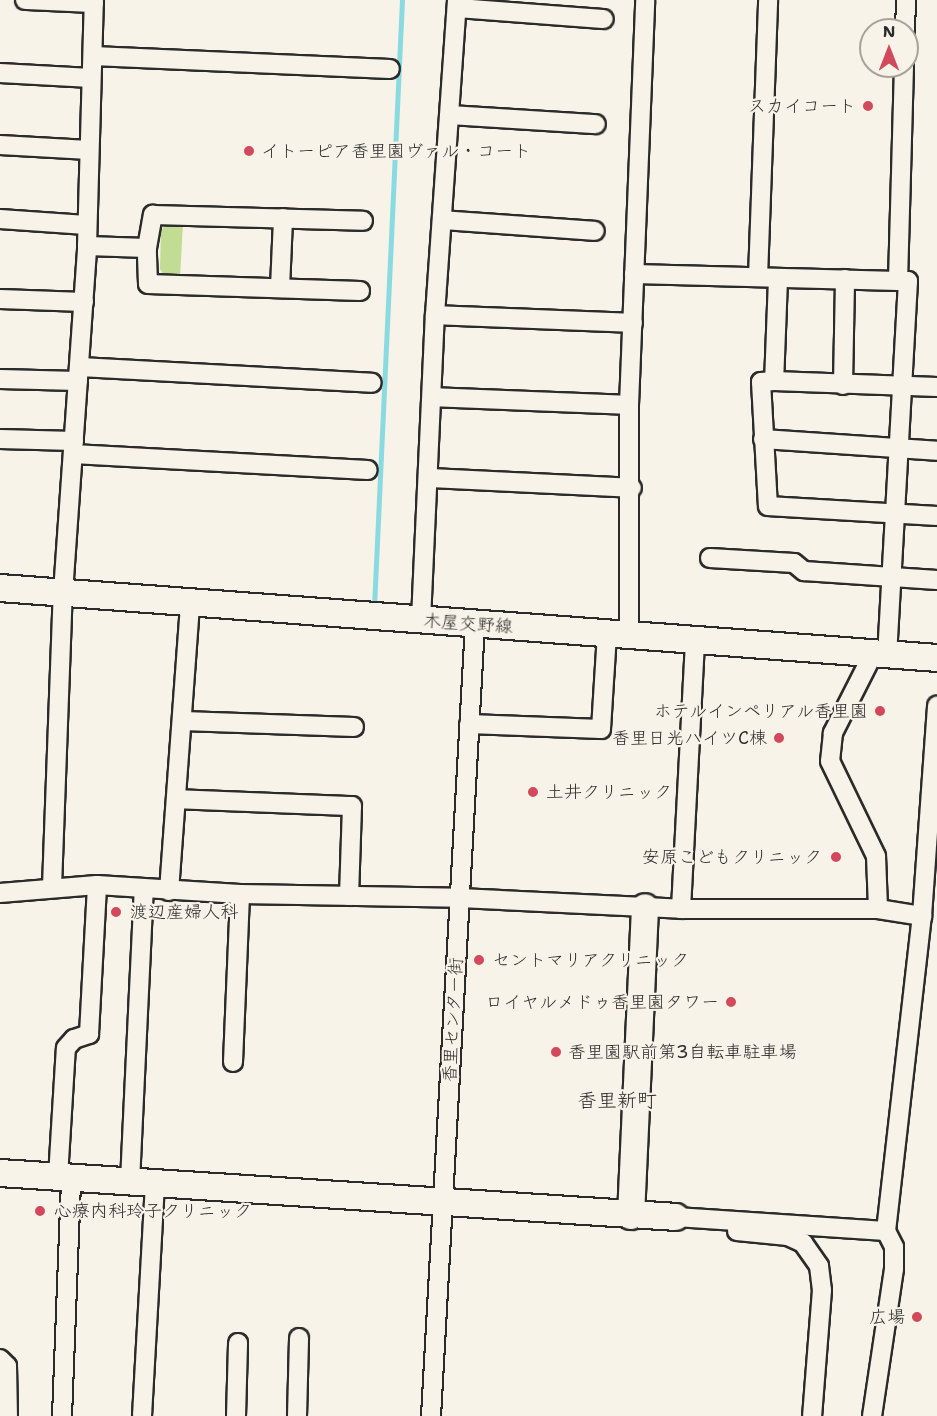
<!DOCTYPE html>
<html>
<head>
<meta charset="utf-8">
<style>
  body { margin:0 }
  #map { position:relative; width:937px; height:1416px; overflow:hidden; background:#f7f3e8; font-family:"Shantell Sans","Klee One",sans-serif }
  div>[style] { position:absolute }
  .green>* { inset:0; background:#c2dc93 }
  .stream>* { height:5px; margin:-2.5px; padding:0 2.5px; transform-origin:2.5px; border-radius:2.5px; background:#89dbe1 }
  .roads { filter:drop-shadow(2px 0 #2b2b2b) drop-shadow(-2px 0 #2b2b2b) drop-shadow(0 2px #2b2b2b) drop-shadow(0 -2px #2b2b2b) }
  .street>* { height:18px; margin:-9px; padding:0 9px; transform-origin:9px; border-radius:9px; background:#f7f3e8 }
  .secondary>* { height:26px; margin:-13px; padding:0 13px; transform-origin:13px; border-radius:13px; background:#f7f3e8 }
  .dots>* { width:16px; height:16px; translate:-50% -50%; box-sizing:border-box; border:3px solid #f7f3e8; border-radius:50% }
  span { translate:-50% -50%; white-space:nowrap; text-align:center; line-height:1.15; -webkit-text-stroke:4.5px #f7f3e8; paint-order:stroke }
  .poi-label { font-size:18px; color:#2b2b2b }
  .right { translate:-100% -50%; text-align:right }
  .left { translate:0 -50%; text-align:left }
  .street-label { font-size:18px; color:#2b2b2b }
  .neighbourhood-label { font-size:20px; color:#2b2b2b }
  .north { position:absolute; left:859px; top:18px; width:60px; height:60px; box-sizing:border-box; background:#f7f3e8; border:2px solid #a5a39c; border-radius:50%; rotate:0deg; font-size:16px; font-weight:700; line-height:24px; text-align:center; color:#2b2b2b }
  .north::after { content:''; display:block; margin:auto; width:21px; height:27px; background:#d1495b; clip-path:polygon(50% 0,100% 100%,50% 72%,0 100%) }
</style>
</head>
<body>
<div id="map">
  <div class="green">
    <i style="clip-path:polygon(167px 222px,183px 223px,180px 278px,166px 278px,160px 269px,161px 231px)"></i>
  </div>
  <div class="stream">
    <i style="left:374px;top:607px;width:608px;rotate:-87.36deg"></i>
  </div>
  <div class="roads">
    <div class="street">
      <i style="left:25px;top:0;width:69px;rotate:2.5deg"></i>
      <i style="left:457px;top:8px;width:147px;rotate:4.3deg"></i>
      <i style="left:905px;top:30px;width:30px;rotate:-88deg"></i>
      <i style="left:93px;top:56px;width:297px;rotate:2.5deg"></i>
      <i style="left:0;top:73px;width:91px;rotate:3.1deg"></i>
      <i style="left:451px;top:115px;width:145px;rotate:3.6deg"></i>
      <i style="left:0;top:145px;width:89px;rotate:3.2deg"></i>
      <i style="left:0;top:219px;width:86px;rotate:4deg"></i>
      <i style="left:442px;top:220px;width:153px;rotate:4.1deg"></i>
      <i style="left:87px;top:246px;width:60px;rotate:1.9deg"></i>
      <i style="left:634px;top:274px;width:274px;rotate:1.5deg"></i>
      <i style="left:908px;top:281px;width:375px;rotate:93.2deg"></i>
      <i style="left:758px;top:277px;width:277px;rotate:-87.9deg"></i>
      <i style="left:778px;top:279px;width:102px;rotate:92.2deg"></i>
      <i style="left:774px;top:381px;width:13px;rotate:176deg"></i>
      <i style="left:761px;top:382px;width:124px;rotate:86.8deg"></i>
      <i style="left:768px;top:506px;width:169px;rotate:3.4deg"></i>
      <i style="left:898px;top:281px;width:215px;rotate:-88.4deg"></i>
      <i style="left:280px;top:288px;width:70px;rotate:-87.5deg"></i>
      <i style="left:360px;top:291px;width:212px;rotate:-178.1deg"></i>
      <i style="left:148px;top:284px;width:36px;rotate:-92deg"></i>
      <i style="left:147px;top:248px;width:34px;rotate:-80deg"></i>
      <i style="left:153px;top:215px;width:210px;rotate:1.6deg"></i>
      <i style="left:0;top:299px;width:84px;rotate:2deg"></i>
      <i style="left:435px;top:315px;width:198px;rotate:2.3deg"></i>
      <i style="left:80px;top:367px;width:292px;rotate:3.1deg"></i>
      <i style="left:0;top:379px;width:78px;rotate:1.5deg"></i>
      <i style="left:774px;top:381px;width:163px;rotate:2.1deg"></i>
      <i style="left:843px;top:385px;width:106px;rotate:-88.9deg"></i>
      <i style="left:432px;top:397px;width:197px;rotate:2.3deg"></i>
      <i style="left:0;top:439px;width:74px;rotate:1.5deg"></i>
      <i style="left:763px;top:439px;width:174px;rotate:3.9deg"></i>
      <i style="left:73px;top:454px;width:295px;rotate:3.1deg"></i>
      <i style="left:429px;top:478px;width:203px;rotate:2.8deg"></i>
      <i style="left:710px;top:558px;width:84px;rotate:3.4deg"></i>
      <i style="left:794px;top:563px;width:13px;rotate:39deg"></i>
      <i style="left:804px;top:571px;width:133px;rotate:3.9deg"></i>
      <i style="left:421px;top:620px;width:305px;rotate:-87.4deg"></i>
      <i style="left:435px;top:315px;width:316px;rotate:-86deg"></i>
      <i style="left:629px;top:636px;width:231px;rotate:-90deg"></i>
      <i style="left:629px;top:405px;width:405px;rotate:-87.7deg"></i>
      <i style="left:873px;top:654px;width:89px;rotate:116.9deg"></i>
      <i style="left:833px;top:733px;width:28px;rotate:96deg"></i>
      <i style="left:830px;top:761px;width:106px;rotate:64.2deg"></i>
      <i style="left:876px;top:856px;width:53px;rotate:87.8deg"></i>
      <i style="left:183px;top:721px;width:171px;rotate:2deg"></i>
      <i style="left:469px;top:724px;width:132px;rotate:2.2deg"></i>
      <i style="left:601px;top:729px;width:95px;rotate:-86.4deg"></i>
      <i style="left:176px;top:799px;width:176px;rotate:2.3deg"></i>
      <i style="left:352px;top:806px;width:90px;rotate:91.9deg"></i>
      <i style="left:52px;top:887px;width:294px;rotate:-87.9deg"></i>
      <i style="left:63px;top:593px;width:348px;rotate:-86deg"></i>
      <i style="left:87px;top:246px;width:246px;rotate:-88.4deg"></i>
      <i style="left:169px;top:891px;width:289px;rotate:-85.8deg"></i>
      <i style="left:0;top:893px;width:97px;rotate:-4.7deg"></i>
      <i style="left:97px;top:885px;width:143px;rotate:3.6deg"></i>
      <i style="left:240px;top:894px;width:219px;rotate:1deg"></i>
      <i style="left:459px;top:898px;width:222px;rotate:2.8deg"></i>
      <i style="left:681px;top:909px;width:197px"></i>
      <i style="left:878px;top:909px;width:45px;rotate:9deg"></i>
      <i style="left:922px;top:916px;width:211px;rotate:-85.9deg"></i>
      <i style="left:681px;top:909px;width:269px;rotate:-87deg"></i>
      <i style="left:233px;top:1062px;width:168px;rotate:-87.6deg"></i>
      <i style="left:58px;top:1177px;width:129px;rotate:-86.5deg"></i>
      <i style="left:66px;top:1048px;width:12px;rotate:-48deg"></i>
      <i style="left:74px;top:1039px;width:16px;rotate:-18deg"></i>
      <i style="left:89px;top:1034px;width:149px;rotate:-86.9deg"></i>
      <i style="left:130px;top:1182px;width:293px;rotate:-87.3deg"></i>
      <i style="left:676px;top:1217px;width:210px;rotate:3.8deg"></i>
      <i style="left:886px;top:1231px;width:18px;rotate:63deg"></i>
      <i style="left:894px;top:1247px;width:22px;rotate:90deg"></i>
      <i style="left:894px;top:1269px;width:149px;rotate:98.5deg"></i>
      <i style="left:737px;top:1231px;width:51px;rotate:5.6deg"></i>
      <i style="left:788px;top:1236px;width:17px;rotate:25deg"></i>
      <i style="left:803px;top:1243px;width:28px;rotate:55deg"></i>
      <i style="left:819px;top:1266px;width:24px;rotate:83deg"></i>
      <i style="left:822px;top:1290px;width:126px;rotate:94.5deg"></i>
      <i style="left:886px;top:1231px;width:317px;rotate:-83.5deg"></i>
      <i style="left:0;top:1359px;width:10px;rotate:45deg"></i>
      <i style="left:7px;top:1366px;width:50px;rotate:88.9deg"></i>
      <i style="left:62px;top:1416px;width:238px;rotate:-87.8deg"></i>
      <i style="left:142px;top:1416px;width:233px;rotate:-86.8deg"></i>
      <i style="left:236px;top:1416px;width:73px;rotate:-88.4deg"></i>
      <i style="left:297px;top:1416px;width:78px;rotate:-88.5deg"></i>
      <i style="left:431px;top:1416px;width:793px;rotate:-86.82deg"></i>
    </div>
    <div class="secondary">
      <i style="left:0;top:588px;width:940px;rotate:4.27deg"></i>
      <i style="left:0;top:1173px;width:677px;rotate:3.72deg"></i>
      <i style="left:631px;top:1216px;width:309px;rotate:-87.4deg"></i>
    </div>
  </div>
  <div class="dots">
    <i style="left:868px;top:106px;background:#d1495b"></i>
    <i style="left:249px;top:151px;background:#d1495b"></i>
    <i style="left:880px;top:711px;background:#d1495b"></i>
    <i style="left:779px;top:738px;background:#d1495b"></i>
    <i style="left:533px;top:792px;background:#d1495b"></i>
    <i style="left:836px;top:857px;background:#d1495b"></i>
    <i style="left:116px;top:912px;background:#d1495b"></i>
    <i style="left:479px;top:960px;background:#d1495b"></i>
    <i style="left:731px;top:1002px;background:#d1495b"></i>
    <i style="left:556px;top:1052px;background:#d1495b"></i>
    <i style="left:40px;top:1211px;background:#d1495b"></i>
    <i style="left:917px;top:1317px;background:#d1495b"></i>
  </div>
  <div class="poi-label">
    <span class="right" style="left:856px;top:106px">スカイコート</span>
    <span class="left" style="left:261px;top:151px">イトーピア香里園ヴァル・コート</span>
    <span class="right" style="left:868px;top:711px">ホテルインペリアル香里園</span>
    <span class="right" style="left:767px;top:738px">香里日光ハイツC棟</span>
    <span class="left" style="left:546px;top:792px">土井クリニック</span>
    <span class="right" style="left:822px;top:857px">安原こどもクリニック</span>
    <span class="left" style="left:130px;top:912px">渡辺産婦人科</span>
    <span class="left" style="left:492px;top:960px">セントマリアクリニック</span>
    <span class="right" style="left:719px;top:1002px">ロイヤルメドゥ香里園タワー</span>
    <span class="left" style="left:568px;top:1052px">香里園駅前第3自転車駐車場</span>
    <span class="left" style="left:54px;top:1211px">心療内科玲子クリニック</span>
    <span class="right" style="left:905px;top:1317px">広場</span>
  </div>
  <div class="street-label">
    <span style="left:468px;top:624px;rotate:4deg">木屋交野線</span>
    <span style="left:453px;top:1020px;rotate:-87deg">香里センター街</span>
  </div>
  <div class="neighbourhood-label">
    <span style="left:617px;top:1100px">香里新町</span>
  </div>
  <div class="north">N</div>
</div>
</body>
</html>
